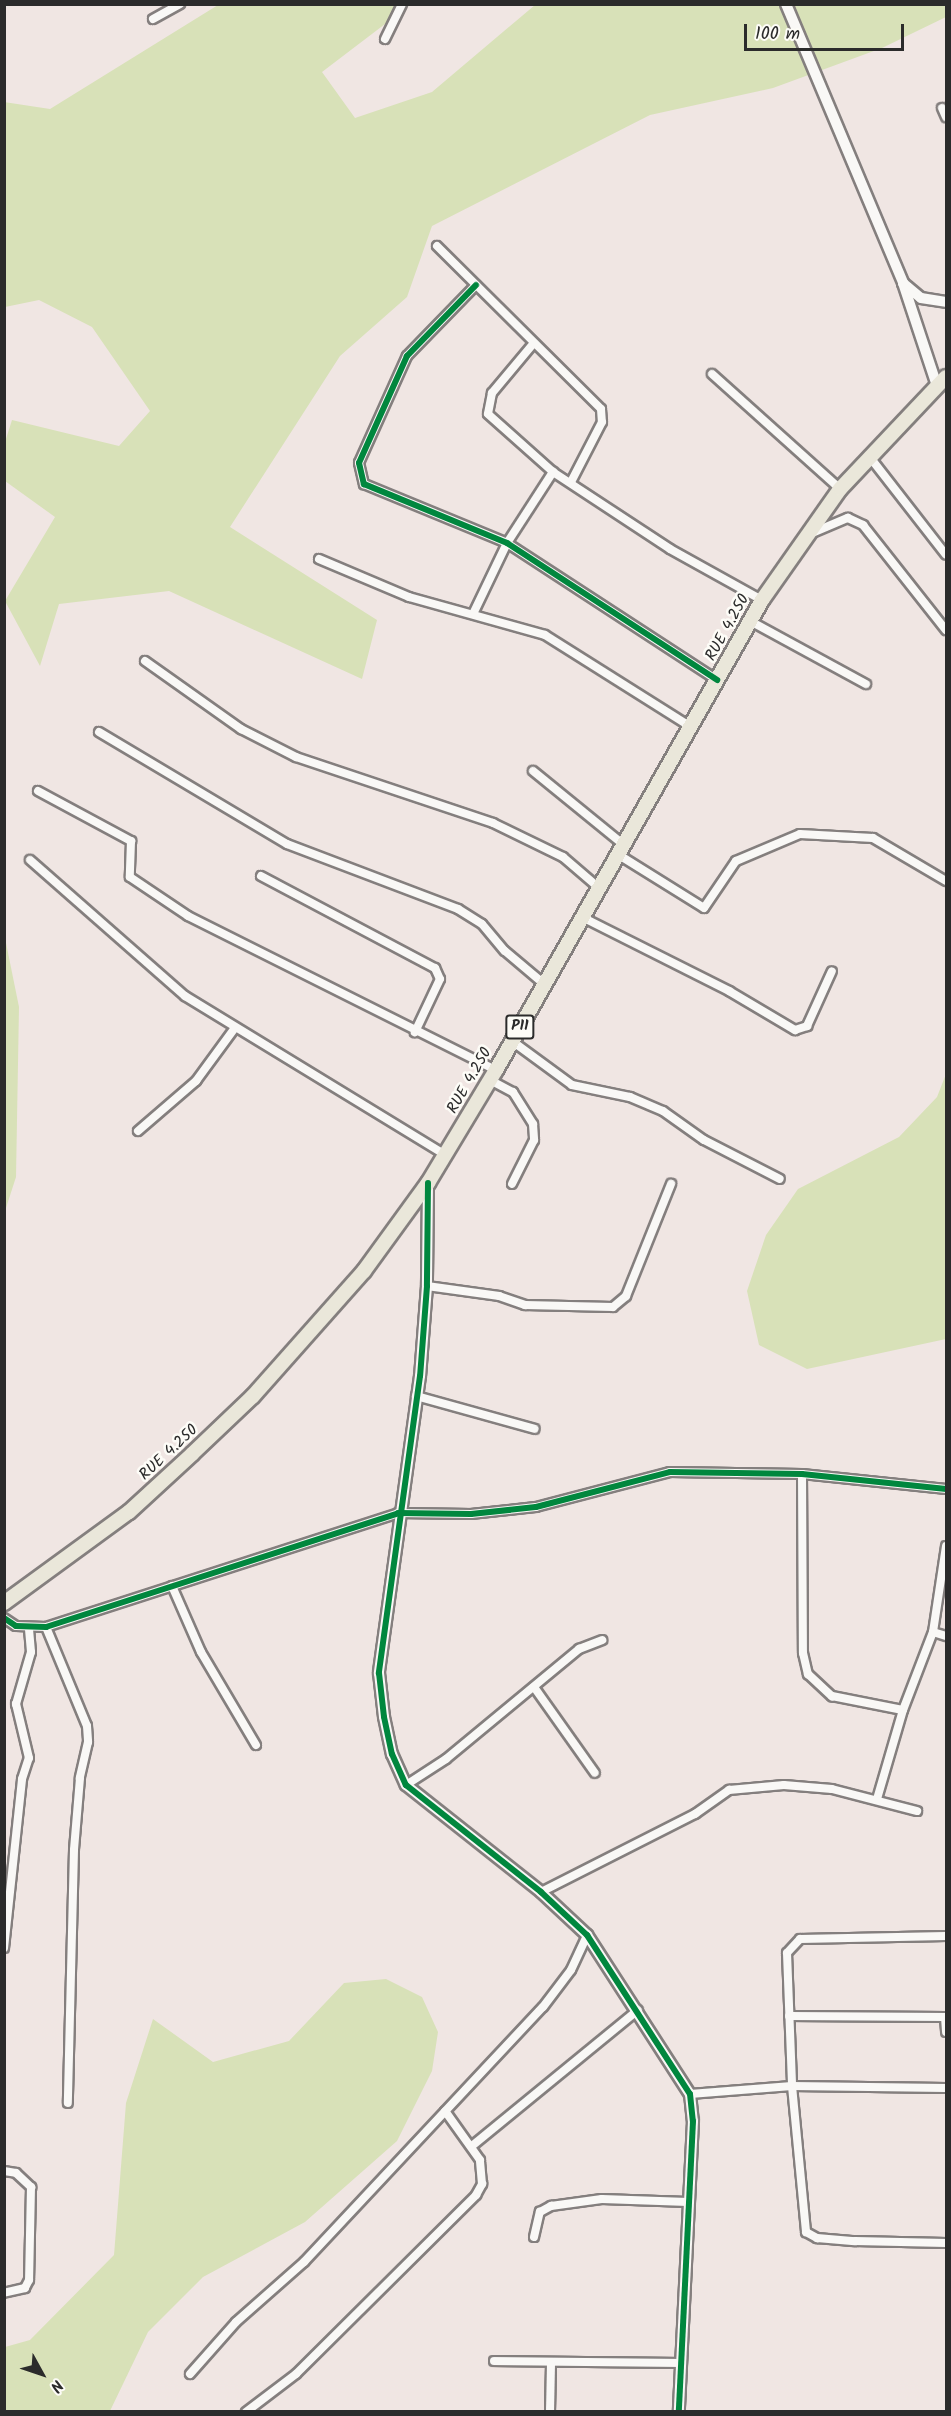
<!DOCTYPE html>
<html>
<head>
<meta charset="utf-8">
<style>
  body { margin:0 }
  #map { position:relative; width:951px; height:2416px; overflow:hidden; background:#f0e6e3; font-family:Kalam,sans-serif }
  div>[style] { position:absolute }
  .green>* { inset:0; background:#d8e1b8 }
  .roads { filter:drop-shadow(2px 0 #847f7e) drop-shadow(-2px 0 #847f7e) drop-shadow(0 2px #847f7e) drop-shadow(0 -2px #847f7e) }
  .minor>* { height:8px; margin:-4px; padding:0 4px; transform-origin:4px; border-radius:4px; background:#f9f8f6 }
  .tertiary>* { height:10px; margin:-5px; padding:0 5px; transform-origin:5px; border-radius:5px; background:#f9f8f6 }
  .primary>* { height:14px; margin:-7px; padding:0 7px; transform-origin:7px; border-radius:7px; background:#eae7da }
  .cycleway>* { height:6px; margin:-3px; padding:0 3px; transform-origin:3px; border-radius:3px; background:#00873e }
  span { translate:-50% -50%; white-space:nowrap; text-align:center; line-height:1.15; -webkit-text-stroke:5px #fdfcf7; paint-order:stroke }
  .shield-label span { padding:2px 4px; background:#fdfcf7; border:2px solid; border-radius:4px; -webkit-text-stroke-width:0 }
  .shield-label { font-size:15px; color:#2b2b2b; font-weight:700 }
  .street-label { font-size:16px; color:#2b2b2b }
  .frame { position:absolute; inset:0; border:6px solid #2b2b2b; pointer-events:none }
  .north { position:absolute; left:12px; top:2344px; width:60px; height:60px; -webkit-text-stroke:4px #fdfcf7; paint-order:stroke; rotate:130deg; font-size:16px; font-weight:700; line-height:24px; text-align:center; color:#2b2b2b }
  .north::after { content:''; display:block; margin:auto; width:21px; height:27px; background:#2b2b2b; clip-path:polygon(50% 0,100% 100%,50% 72%,0 100%) }
  .scale { position:absolute; left:744px; top:24px; width:160px; height:27px; box-sizing:border-box; border:3px solid #2b2b2b; border-top:0; padding-left:8px; font-size:18px; line-height:21px; white-space:nowrap; color:#2b2b2b; -webkit-text-stroke:4px #fdfcf7; paint-order:stroke }
</style>
</head>
<body>
<div id="map">
  <div class="green">
    <i style="clip-path:polygon(218px 5px,410px 5px,322px 72px,355px 118px,432px 92px,535px 5px,946px 5px,946px 17px,882px 48px,773px 88px,650px 115px,432px 226px,407px 297px,340px 356px,230px 527px,377px 620px,362px 679px,169px 591px,59px 604px,40px 666px,5px 601px,55px 517px,5px 481px,5px 442px,12px 420px,119px 446px,150px 411px,92px 327px,39px 300px,5px 307px,4px 102px,50px 109px)"></i>
    <i style="clip-path:polygon(4px 933px,19px 1007px,16px 1177px,5px 1211px)"></i>
    <i style="clip-path:polygon(946px 1074px,946px 1339px,807px 1369px,759px 1345px,747px 1291px,766px 1235px,798px 1189px,899px 1137px,937px 1097px)"></i>
    <i style="clip-path:polygon(386px 1979px,422px 1997px,438px 2032px,432px 2071px,397px 2141px,305px 2222px,203px 2277px,148px 2332px,110px 2411px,5px 2411px,5px 2347px,30px 2340px,114px 2255px,126px 2103px,153px 2019px,213px 2062px,289px 2041px,344px 1983px)"></i>
  </div>
  <div class="roads">
    <div class="minor">
      <i style="left:153px;top:19px;width:31px;rotate:-29deg"></i>
      <i style="left:385px;top:39px;width:39px;rotate:-64deg"></i>
      <i style="left:942px;top:108px;width:10px;rotate:66deg"></i>
      <i style="left:437px;top:246px;width:231px;rotate:44.8deg"></i>
      <i style="left:601px;top:409px;width:13px;rotate:86deg"></i>
      <i style="left:602px;top:422px;width:68px;rotate:117.3deg"></i>
      <i style="left:476px;top:285px;width:99px;rotate:134.2deg"></i>
      <i style="left:407px;top:356px;width:117px;rotate:114.2deg"></i>
      <i style="left:359px;top:463px;width:22px;rotate:77deg"></i>
      <i style="left:364px;top:484px;width:155px;rotate:22.4deg"></i>
      <i style="left:507px;top:543px;width:251px;rotate:33.1deg"></i>
      <i style="left:533px;top:344px;width:64px;rotate:129.9deg"></i>
      <i style="left:492px;top:393px;width:21px;rotate:101deg"></i>
      <i style="left:488px;top:414px;width:87px;rotate:41.7deg"></i>
      <i style="left:553px;top:472px;width:140px;rotate:33.3deg"></i>
      <i style="left:670px;top:549px;width:105px;rotate:29deg"></i>
      <i style="left:712px;top:374px;width:172px;rotate:41.9deg"></i>
      <i style="left:869px;top:456px;width:125px;rotate:52.1deg"></i>
      <i style="left:812px;top:533px;width:39px;rotate:-23deg"></i>
      <i style="left:848px;top:518px;width:17px;rotate:25deg"></i>
      <i style="left:863px;top:525px;width:134px;rotate:51.7deg"></i>
      <i style="left:319px;top:559px;width:98px;rotate:22.9deg"></i>
      <i style="left:409px;top:597px;width:141px;rotate:15.6deg"></i>
      <i style="left:545px;top:635px;width:173px;rotate:32.2deg"></i>
      <i style="left:473px;top:614px;width:79px;rotate:-64.4deg"></i>
      <i style="left:507px;top:543px;width:85px;rotate:-57.1deg"></i>
      <i style="left:750px;top:621px;width:132px;rotate:28.5deg"></i>
      <i style="left:145px;top:661px;width:118px;rotate:35.3deg"></i>
      <i style="left:241px;top:729px;width:62px;rotate:27deg"></i>
      <i style="left:296px;top:757px;width:208px;rotate:18.5deg"></i>
      <i style="left:493px;top:823px;width:78px;rotate:25.9deg"></i>
      <i style="left:563px;top:857px;width:48px;rotate:40.7deg"></i>
      <i style="left:99px;top:732px;width:219px;rotate:30.8deg"></i>
      <i style="left:287px;top:844px;width:183px;rotate:20.8deg"></i>
      <i style="left:458px;top:909px;width:28px;rotate:32deg"></i>
      <i style="left:482px;top:924px;width:35px;rotate:50deg"></i>
      <i style="left:505px;top:951px;width:51px;rotate:40.2deg"></i>
      <i style="left:533px;top:771px;width:117px;rotate:39.1deg"></i>
      <i style="left:38px;top:791px;width:106px;rotate:28.3deg"></i>
      <i style="left:131px;top:841px;width:36px;rotate:92deg"></i>
      <i style="left:130px;top:877px;width:70px;rotate:33.9deg"></i>
      <i style="left:188px;top:916px;width:344px;rotate:26.6deg"></i>
      <i style="left:619px;top:855px;width:100px;rotate:31.9deg"></i>
      <i style="left:704px;top:908px;width:57px;rotate:-55.8deg"></i>
      <i style="left:736px;top:861px;width:69px;rotate:-22.9deg"></i>
      <i style="left:800px;top:834px;width:73px;rotate:3.1deg"></i>
      <i style="left:873px;top:838px;width:85px;rotate:30.5deg"></i>
      <i style="left:30px;top:860px;width:206px;rotate:41.3deg"></i>
      <i style="left:185px;top:996px;width:305px;rotate:31.4deg"></i>
      <i style="left:261px;top:876px;width:197px;rotate:27.9deg"></i>
      <i style="left:435px;top:968px;width:12px;rotate:66deg"></i>
      <i style="left:440px;top:979px;width:59px;rotate:115.3deg"></i>
      <i style="left:582px;top:917px;width:165px;rotate:26.7deg"></i>
      <i style="left:729px;top:991px;width:77px;rotate:30.6deg"></i>
      <i style="left:795px;top:1030px;width:13px;rotate:-18deg"></i>
      <i style="left:807px;top:1026px;width:60px;rotate:-65.6deg"></i>
      <i style="left:512px;top:1041px;width:74px;rotate:36.3deg"></i>
      <i style="left:572px;top:1085px;width:59px;rotate:11.7deg"></i>
      <i style="left:630px;top:1097px;width:36px;rotate:23deg"></i>
      <i style="left:663px;top:1111px;width:50px;rotate:35.3deg"></i>
      <i style="left:704px;top:1140px;width:85px;rotate:27.2deg"></i>
      <i style="left:490px;top:1080px;width:26px;rotate:28deg"></i>
      <i style="left:513px;top:1092px;width:38px;rotate:58deg"></i>
      <i style="left:533px;top:1124px;width:16px;rotate:86deg"></i>
      <i style="left:534px;top:1140px;width:49px;rotate:116.6deg"></i>
      <i style="left:138px;top:1131px;width:77px;rotate:-40.8deg"></i>
      <i style="left:196px;top:1081px;width:64px;rotate:-53.8deg"></i>
      <i style="left:427px;top:1286px;width:73px;rotate:7.9deg"></i>
      <i style="left:499px;top:1296px;width:28px;rotate:19deg"></i>
      <i style="left:525px;top:1305px;width:88px;rotate:1.3deg"></i>
      <i style="left:613px;top:1307px;width:17px;rotate:-40deg"></i>
      <i style="left:626px;top:1296px;width:121px;rotate:-68.1deg"></i>
      <i style="left:416px;top:1396px;width:123px;rotate:15.5deg"></i>
      <i style="left:802px;top:1474px;width:179px;rotate:89.7deg"></i>
      <i style="left:803px;top:1653px;width:22px;rotate:77deg"></i>
      <i style="left:808px;top:1674px;width:33px;rotate:43deg"></i>
      <i style="left:832px;top:1696px;width:72px;rotate:11.2deg"></i>
      <i style="left:172px;top:1586px;width:72px;rotate:66.3deg"></i>
      <i style="left:201px;top:1652px;width:108px;rotate:59.4deg"></i>
      <i style="left:4px;top:1618px;width:14px;rotate:34deg"></i>
      <i style="left:16px;top:1626px;width:30px;rotate:2deg"></i>
      <i style="left:46px;top:1627px;width:370px;rotate:-17.9deg"></i>
      <i style="left:398px;top:1513px;width:73px;rotate:0.8deg"></i>
      <i style="left:471px;top:1514px;width:65px;rotate:-6.1deg"></i>
      <i style="left:536px;top:1507px;width:138px;rotate:-14.6deg"></i>
      <i style="left:670px;top:1472px;width:132px;rotate:0.9deg"></i>
      <i style="left:802px;top:1474px;width:145px;rotate:5.9deg"></i>
      <i style="left:46px;top:1627px;width:107px;rotate:67.5deg"></i>
      <i style="left:87px;top:1726px;width:16px;rotate:86deg"></i>
      <i style="left:88px;top:1742px;width:37px;rotate:103deg"></i>
      <i style="left:80px;top:1778px;width:72px;rotate:94.8deg"></i>
      <i style="left:74px;top:1850px;width:253px;rotate:91.4deg"></i>
      <i style="left:933px;top:1632px;width:14px;rotate:17deg"></i>
      <i style="left:534px;top:1687px;width:105px;rotate:54.7deg"></i>
      <i style="left:406px;top:1785px;width:48px;rotate:-33deg"></i>
      <i style="left:446px;top:1759px;width:173px;rotate:-39.6deg"></i>
      <i style="left:579px;top:1649px;width:25px;rotate:-21deg"></i>
      <i style="left:877px;top:1799px;width:93px;rotate:-73.7deg"></i>
      <i style="left:903px;top:1710px;width:84px;rotate:-69deg"></i>
      <i style="left:933px;top:1632px;width:87px;rotate:-81.4deg"></i>
      <i style="left:541px;top:1892px;width:173px;rotate:-26.9deg"></i>
      <i style="left:695px;top:1814px;width:42px;rotate:-35.2deg"></i>
      <i style="left:729px;top:1790px;width:55px;rotate:-5.2deg"></i>
      <i style="left:784px;top:1785px;width:48px;rotate:4.8deg"></i>
      <i style="left:832px;top:1789px;width:88px;rotate:14.5deg"></i>
      <i style="left:946px;top:1936px;width:146px;rotate:178.8deg"></i>
      <i style="left:800px;top:1939px;width:19px;rotate:133deg"></i>
      <i style="left:787px;top:1953px;width:133px;rotate:87.8deg"></i>
      <i style="left:792px;top:2086px;width:147px;rotate:84.5deg"></i>
      <i style="left:806px;top:2232px;width:13px;rotate:29deg"></i>
      <i style="left:817px;top:2238px;width:38px;rotate:5deg"></i>
      <i style="left:855px;top:2241px;width:91px;rotate:1.3deg"></i>
      <i style="left:4px;top:1948px;width:170px;rotate:-83.9deg"></i>
      <i style="left:22px;top:1779px;width:22px;rotate:-72deg"></i>
      <i style="left:29px;top:1758px;width:56px;rotate:-103.5deg"></i>
      <i style="left:16px;top:1704px;width:54px;rotate:-73.9deg"></i>
      <i style="left:31px;top:1652px;width:25px;rotate:-95deg"></i>
      <i style="left:789px;top:2016px;width:157px;rotate:0.4deg"></i>
      <i style="left:945px;top:2017px;width:15px;rotate:86deg"></i>
      <i style="left:690px;top:2094px;width:102px;rotate:-4.5deg"></i>
      <i style="left:792px;top:2086px;width:154px;rotate:0.7deg"></i>
      <i style="left:473px;top:2145px;width:213px;rotate:-39.3deg"></i>
      <i style="left:4px;top:2171px;width:12px;rotate:9deg"></i>
      <i style="left:16px;top:2173px;width:21px;rotate:43deg"></i>
      <i style="left:31px;top:2187px;width:93px;rotate:91.2deg"></i>
      <i style="left:29px;top:2280px;width:9px;rotate:117deg"></i>
      <i style="left:25px;top:2288px;width:22px;rotate:167deg"></i>
      <i style="left:534px;top:2237px;width:26px;rotate:-77deg"></i>
      <i style="left:540px;top:2212px;width:13px;rotate:-29deg"></i>
      <i style="left:551px;top:2206px;width:51px;rotate:-7.8deg"></i>
      <i style="left:602px;top:2199px;width:86px;rotate:2deg"></i>
      <i style="left:494px;top:2361px;width:184px;rotate:0.6deg"></i>
      <i style="left:190px;top:2374px;width:69px;rotate:-48.5deg"></i>
      <i style="left:236px;top:2322px;width:91px;rotate:-41.4deg"></i>
      <i style="left:304px;top:2262px;width:349px;rotate:-46.9deg"></i>
      <i style="left:543px;top:2007px;width:46px;rotate:-52.9deg"></i>
      <i style="left:571px;top:1970px;width:38px;rotate:-65deg"></i>
      <i style="left:246px;top:2412px;width:63px;rotate:-37.2deg"></i>
      <i style="left:296px;top:2374px;width:254px;rotate:-44.8deg"></i>
      <i style="left:476px;top:2195px;width:13px;rotate:-61deg"></i>
      <i style="left:482px;top:2184px;width:24px;rotate:-95deg"></i>
      <i style="left:480px;top:2160px;width:60px;rotate:-125.5deg"></i>
      <i style="left:550px;top:2412px;width:48px;rotate:-88.8deg"></i>
    </div>
    <div class="tertiary">
      <i style="left:786px;top:4px;width:303px;rotate:67.2deg"></i>
      <i style="left:903px;top:283px;width:23px;rotate:40deg"></i>
      <i style="left:921px;top:298px;width:25px;rotate:9deg"></i>
      <i style="left:903px;top:283px;width:108px;rotate:71.7deg"></i>
      <i style="left:428px;top:1183px;width:103px;rotate:90.6deg"></i>
      <i style="left:427px;top:1286px;width:90px;rotate:94.4deg"></i>
      <i style="left:420px;top:1376px;width:300px;rotate:97.9deg"></i>
      <i style="left:379px;top:1673px;width:44px;rotate:83.5deg"></i>
      <i style="left:384px;top:1717px;width:38px;rotate:78deg"></i>
      <i style="left:392px;top:1754px;width:34px;rotate:66deg"></i>
      <i style="left:406px;top:1785px;width:172px;rotate:38.4deg"></i>
      <i style="left:541px;top:1892px;width:63px;rotate:43.1deg"></i>
      <i style="left:587px;top:1935px;width:189px;rotate:57.1deg"></i>
      <i style="left:690px;top:2094px;width:27px;rotate:84deg"></i>
      <i style="left:693px;top:2121px;width:291px;rotate:92.8deg"></i>
    </div>
    <div class="primary">
      <i style="left:4px;top:1603px;width:155px;rotate:-36.1deg"></i>
      <i style="left:129px;top:1512px;width:86px;rotate:-42.6deg"></i>
      <i style="left:192px;top:1454px;width:84px;rotate:-43.6deg"></i>
      <i style="left:253px;top:1396px;width:167px;rotate:-48.4deg"></i>
      <i style="left:364px;top:1271px;width:109px;rotate:-54deg"></i>
      <i style="left:428px;top:1183px;width:132px;rotate:-59deg"></i>
      <i style="left:496px;top:1070px;width:540px;rotate:-60.49deg"></i>
      <i style="left:762px;top:600px;width:136px;rotate:-54.9deg"></i>
      <i style="left:840px;top:489px;width:154px;rotate:-46.6deg"></i>
    </div>
  </div>
  <div class="cycleway">
    <i style="left:476px;top:285px;width:99px;rotate:134.2deg"></i>
    <i style="left:407px;top:356px;width:117px;rotate:114.2deg"></i>
    <i style="left:359px;top:463px;width:22px;rotate:77deg"></i>
    <i style="left:364px;top:484px;width:155px;rotate:22.4deg"></i>
    <i style="left:507px;top:543px;width:251px;rotate:33.1deg"></i>
    <i style="left:428px;top:1183px;width:103px;rotate:90.6deg"></i>
    <i style="left:427px;top:1286px;width:90px;rotate:94.4deg"></i>
    <i style="left:420px;top:1376px;width:300px;rotate:97.9deg"></i>
    <i style="left:379px;top:1673px;width:44px;rotate:83.5deg"></i>
    <i style="left:384px;top:1717px;width:38px;rotate:78deg"></i>
    <i style="left:392px;top:1754px;width:34px;rotate:66deg"></i>
    <i style="left:406px;top:1785px;width:172px;rotate:38.4deg"></i>
    <i style="left:541px;top:1892px;width:63px;rotate:43.1deg"></i>
    <i style="left:587px;top:1935px;width:189px;rotate:57.1deg"></i>
    <i style="left:690px;top:2094px;width:27px;rotate:84deg"></i>
    <i style="left:693px;top:2121px;width:291px;rotate:92.8deg"></i>
    <i style="left:4px;top:1618px;width:14px;rotate:34deg"></i>
    <i style="left:16px;top:1626px;width:30px;rotate:2deg"></i>
    <i style="left:46px;top:1627px;width:370px;rotate:-17.9deg"></i>
    <i style="left:398px;top:1513px;width:73px;rotate:0.8deg"></i>
    <i style="left:471px;top:1514px;width:65px;rotate:-6.1deg"></i>
    <i style="left:536px;top:1507px;width:138px;rotate:-14.6deg"></i>
    <i style="left:670px;top:1472px;width:132px;rotate:0.9deg"></i>
    <i style="left:802px;top:1474px;width:145px;rotate:5.9deg"></i>
  </div>
  <div class="shield-label">
    <span style="left:520px;top:1027px">P11</span>
  </div>
  <div class="street-label">
    <span style="left:728px;top:628px;rotate:-61deg">RUE 4.250</span>
    <span style="left:470px;top:1081px;rotate:-60deg">RUE 4.250</span>
    <span style="left:169px;top:1453px;rotate:-43deg">RUE 4.250</span>
  </div>
  <div class="frame"></div>
  <div class="north">N</div>
  <div class="scale">100 m</div>
</div>
</body>
</html>
